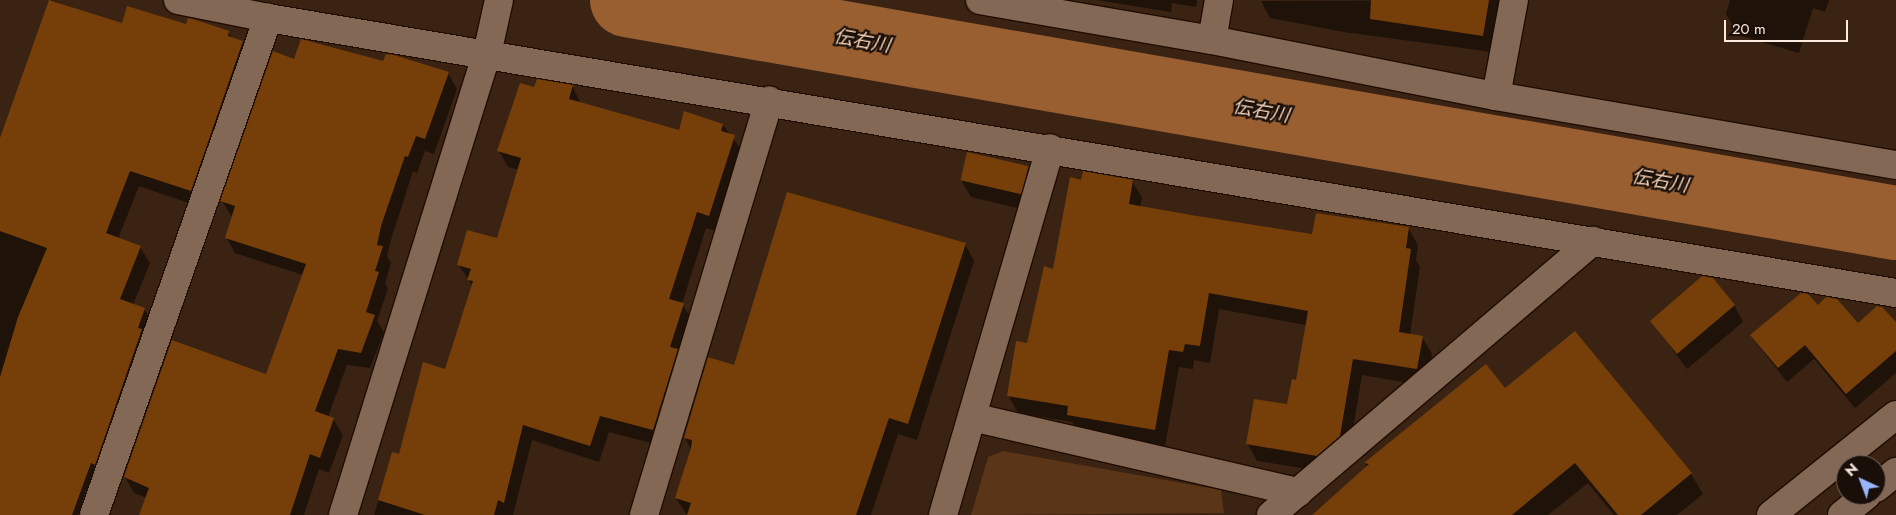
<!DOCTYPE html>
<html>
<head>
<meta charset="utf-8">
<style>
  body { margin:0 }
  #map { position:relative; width:1896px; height:515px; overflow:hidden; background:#3a2312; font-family:Jost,"Noto Sans JP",sans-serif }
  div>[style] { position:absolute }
  .green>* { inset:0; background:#5b3517 }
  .shadow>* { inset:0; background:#0007 }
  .river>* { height:74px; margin:-37px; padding:0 37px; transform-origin:37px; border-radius:37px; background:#995f31 }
  .building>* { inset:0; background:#763f0a; transform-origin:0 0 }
  .roads { filter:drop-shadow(1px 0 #200c00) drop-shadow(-1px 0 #200c00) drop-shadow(0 1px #200c00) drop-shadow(0 -1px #200c00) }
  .street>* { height:28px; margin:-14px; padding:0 14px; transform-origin:14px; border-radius:14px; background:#836855 }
  .secondary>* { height:28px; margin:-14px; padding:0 14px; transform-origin:14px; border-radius:14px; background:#836855 }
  span { translate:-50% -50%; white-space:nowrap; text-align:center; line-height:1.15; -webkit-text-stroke:4.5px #1a0f08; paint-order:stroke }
  .water-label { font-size:19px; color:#f7d4bb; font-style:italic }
  .north { position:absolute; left:1836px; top:455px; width:50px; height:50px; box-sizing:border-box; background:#1a0f08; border:1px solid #74675e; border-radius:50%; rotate:317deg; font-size:14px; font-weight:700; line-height:20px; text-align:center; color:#faeadf }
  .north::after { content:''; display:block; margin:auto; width:18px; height:22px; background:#99b5fd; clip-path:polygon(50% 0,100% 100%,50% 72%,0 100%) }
  .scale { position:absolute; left:1724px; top:20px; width:124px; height:22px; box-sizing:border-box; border:2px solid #faeadf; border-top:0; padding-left:6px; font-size:15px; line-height:18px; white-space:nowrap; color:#faeadf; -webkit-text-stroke:4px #1a0f08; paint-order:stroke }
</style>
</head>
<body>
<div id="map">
  <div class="green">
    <i style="clip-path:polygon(1003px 451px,1221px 490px,1224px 513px,971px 515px,988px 457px)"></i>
  </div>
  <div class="shadow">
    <i style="clip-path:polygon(51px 0,123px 25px,187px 25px,228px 32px,232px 39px,242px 42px,252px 58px,200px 207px,139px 186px,118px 239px,140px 247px,150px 263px,133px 305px,144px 309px,154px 325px,95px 493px,86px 490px,78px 515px,0 515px,0 141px)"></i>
    <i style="clip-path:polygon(1097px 0,1197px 0,1196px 7px,1172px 3px,1171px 12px)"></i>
    <i style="clip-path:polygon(1500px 0,1492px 52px,1344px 32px,1270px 18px,1261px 1px)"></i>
    <i style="clip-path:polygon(1730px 0,1829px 0,1825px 12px,1813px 8px,1799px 53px,1738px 35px,1726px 14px)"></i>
    <i style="clip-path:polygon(295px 60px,384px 62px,448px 73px,457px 89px,434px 154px,425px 151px,417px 173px,413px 171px,390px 243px,387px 256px,391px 263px,385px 284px,388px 289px,377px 321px,384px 332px,370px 368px,347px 365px,328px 417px,333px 419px,343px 435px,329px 473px,319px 469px,304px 515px,148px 515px,147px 498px,134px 493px,125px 477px,267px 375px,303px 275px,235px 253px,226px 237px,232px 217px,222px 201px)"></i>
    <i style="clip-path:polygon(538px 81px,573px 87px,581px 104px,679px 132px,723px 125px,743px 152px,718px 232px,706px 228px,682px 304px,692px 320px,662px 446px,609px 432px,599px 462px,532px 440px,513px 515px,374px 515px,393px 454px,399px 456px,446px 370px,473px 287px,459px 265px,498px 239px,519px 170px,508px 167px,499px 151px)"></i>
    <i style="clip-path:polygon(1028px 167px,1037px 183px,1029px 211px,971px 197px,961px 180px)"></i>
    <i style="clip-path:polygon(1082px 181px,1132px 181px,1142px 198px,1140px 207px,1313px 236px,1408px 228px,1418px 245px,1416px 260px,1420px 267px,1410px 335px,1422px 337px,1432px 354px,1426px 386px,1362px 375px,1349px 453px,1327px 472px,1257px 461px,1248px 444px,1288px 406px,1297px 381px,1306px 325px,1219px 309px,1210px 363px,1194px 360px,1193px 369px,1179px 367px,1165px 446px,1078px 432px,1072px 422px,1018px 413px,1008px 395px,1054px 270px)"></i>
    <i style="clip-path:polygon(965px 244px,974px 261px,917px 440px,898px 434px,871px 515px,686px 514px,676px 498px,691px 449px,685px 438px,735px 366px)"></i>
    <i style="clip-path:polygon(1734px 305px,1743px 322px,1687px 369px,1651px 321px)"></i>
    <i style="clip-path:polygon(1818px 307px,1858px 324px,1896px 324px,1896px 373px,1855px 408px,1814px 359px,1787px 382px,1751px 336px)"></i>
    <i style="clip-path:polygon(1485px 366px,1505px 390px,1691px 474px,1703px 494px,1677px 515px,1614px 515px,1588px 483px,1548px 515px,1312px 515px,1367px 467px,1365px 464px)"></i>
  </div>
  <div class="river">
    <i style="left:627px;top:0;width:1288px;rotate:9.97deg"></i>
  </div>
  <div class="building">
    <i style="clip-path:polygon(49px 0,122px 23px,127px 6px,186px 24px,188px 18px,193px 19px,229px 31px,228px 36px,243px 41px,191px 191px,130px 171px,106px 233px,141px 246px,120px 299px,145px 308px,138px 328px,142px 329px,95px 465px,91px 463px,72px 515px,0 515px,0 377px,18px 317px,47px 248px,0 231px,0 138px)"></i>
    <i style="clip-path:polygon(1371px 0,1489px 0,1483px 36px,1370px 19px)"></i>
    <i style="clip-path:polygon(301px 39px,383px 61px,386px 54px,394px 55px,449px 72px,425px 139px,416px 136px,408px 157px,405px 156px,381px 226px,377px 245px,383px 246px,375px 271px,379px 272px,366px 312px,375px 315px,361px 353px,338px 349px,315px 411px,334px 418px,320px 458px,310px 454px,290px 515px,139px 515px,149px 488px,124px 477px,172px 340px,266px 374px,306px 264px,225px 238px,235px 206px,220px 201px,273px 51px,294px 59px)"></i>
    <i style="clip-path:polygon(537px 79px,573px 85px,569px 99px,679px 130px,684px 111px,723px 124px,721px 131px,735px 135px,709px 216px,697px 212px,669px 299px,684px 303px,670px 347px,678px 349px,653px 430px,600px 416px,590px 446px,523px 425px,504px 503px,498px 500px,494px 515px,425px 515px,378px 500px,392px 452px,399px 454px,423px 362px,445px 369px,473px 281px,467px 280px,471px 269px,457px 265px,467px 230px,497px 238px,521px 158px,497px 151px,520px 83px,534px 87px)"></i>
    <i style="left:967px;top:152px;width:63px;height:29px;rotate:13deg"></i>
    <i style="clip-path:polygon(1083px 171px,1133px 180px,1129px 204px,1197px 216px,1312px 234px,1316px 213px,1409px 227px,1406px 248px,1411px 249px,1399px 332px,1423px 336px,1417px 369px,1353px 359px,1340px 436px,1317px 456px,1246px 444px,1254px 399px,1287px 404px,1292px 379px,1296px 380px,1308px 311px,1209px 293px,1200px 346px,1185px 344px,1183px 352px,1169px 350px,1155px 430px,1067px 415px,1068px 406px,1007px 396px,1016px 341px,1027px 343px,1044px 266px,1053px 269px,1070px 177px,1081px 180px)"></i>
    <i style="clip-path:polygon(787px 192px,966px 243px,908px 424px,889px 418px,856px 515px,687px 515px,691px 503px,675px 498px,691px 448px,692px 440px,684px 438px,708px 357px,734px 365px)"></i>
    <i style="clip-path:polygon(1702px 276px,1713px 278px,1735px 305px,1677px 354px,1650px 321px)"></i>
    <i style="clip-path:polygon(1801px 293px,1808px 294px,1818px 305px,1826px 297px,1837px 299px,1858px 323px,1877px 306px,1882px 307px,1896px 322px,1896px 351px,1846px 394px,1805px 345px,1778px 368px,1750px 335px)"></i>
    <i style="clip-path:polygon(1575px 331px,1692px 473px,1641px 515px,1618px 515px,1575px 463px,1512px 515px,1312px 515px,1369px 464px,1364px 463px,1486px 364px,1505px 388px)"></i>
  </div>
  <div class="roads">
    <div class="street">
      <i style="left:178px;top:0;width:92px;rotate:11.3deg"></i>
      <i style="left:268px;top:18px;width:1651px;rotate:9.59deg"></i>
      <i style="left:980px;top:0;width:235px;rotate:9.8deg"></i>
      <i style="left:1212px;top:40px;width:289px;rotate:11.2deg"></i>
      <i style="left:1496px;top:96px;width:406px;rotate:9.8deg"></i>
      <i style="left:1212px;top:40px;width:41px;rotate:-80.1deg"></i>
      <i style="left:1496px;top:96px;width:98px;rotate:-79.4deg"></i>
      <i style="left:972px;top:417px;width:335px;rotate:13deg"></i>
      <i style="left:94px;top:515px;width:527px;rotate:-70.7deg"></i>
      <i style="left:644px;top:515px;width:433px;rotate:-73.2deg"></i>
      <i style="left:943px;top:515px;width:382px;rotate:-73.7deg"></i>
      <i style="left:1271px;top:515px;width:423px;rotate:-40.4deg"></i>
    </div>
    <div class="secondary">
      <i style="left:1876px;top:488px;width:26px;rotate:-39deg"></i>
      <i style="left:343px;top:515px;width:483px;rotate:-72.7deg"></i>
      <i style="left:487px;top:54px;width:55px;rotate:-77.5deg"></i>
      <i style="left:1771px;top:515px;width:160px;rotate:-38.7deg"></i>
      <i style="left:1842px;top:515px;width:32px;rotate:-39deg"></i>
    </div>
  </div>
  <div class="water-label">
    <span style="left:862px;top:41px;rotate:10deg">伝右川</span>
    <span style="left:1261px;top:111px;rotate:10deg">伝右川</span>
    <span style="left:1660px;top:181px;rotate:10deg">伝右川</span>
  </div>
  <div class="north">N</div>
  <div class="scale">20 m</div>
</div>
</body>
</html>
